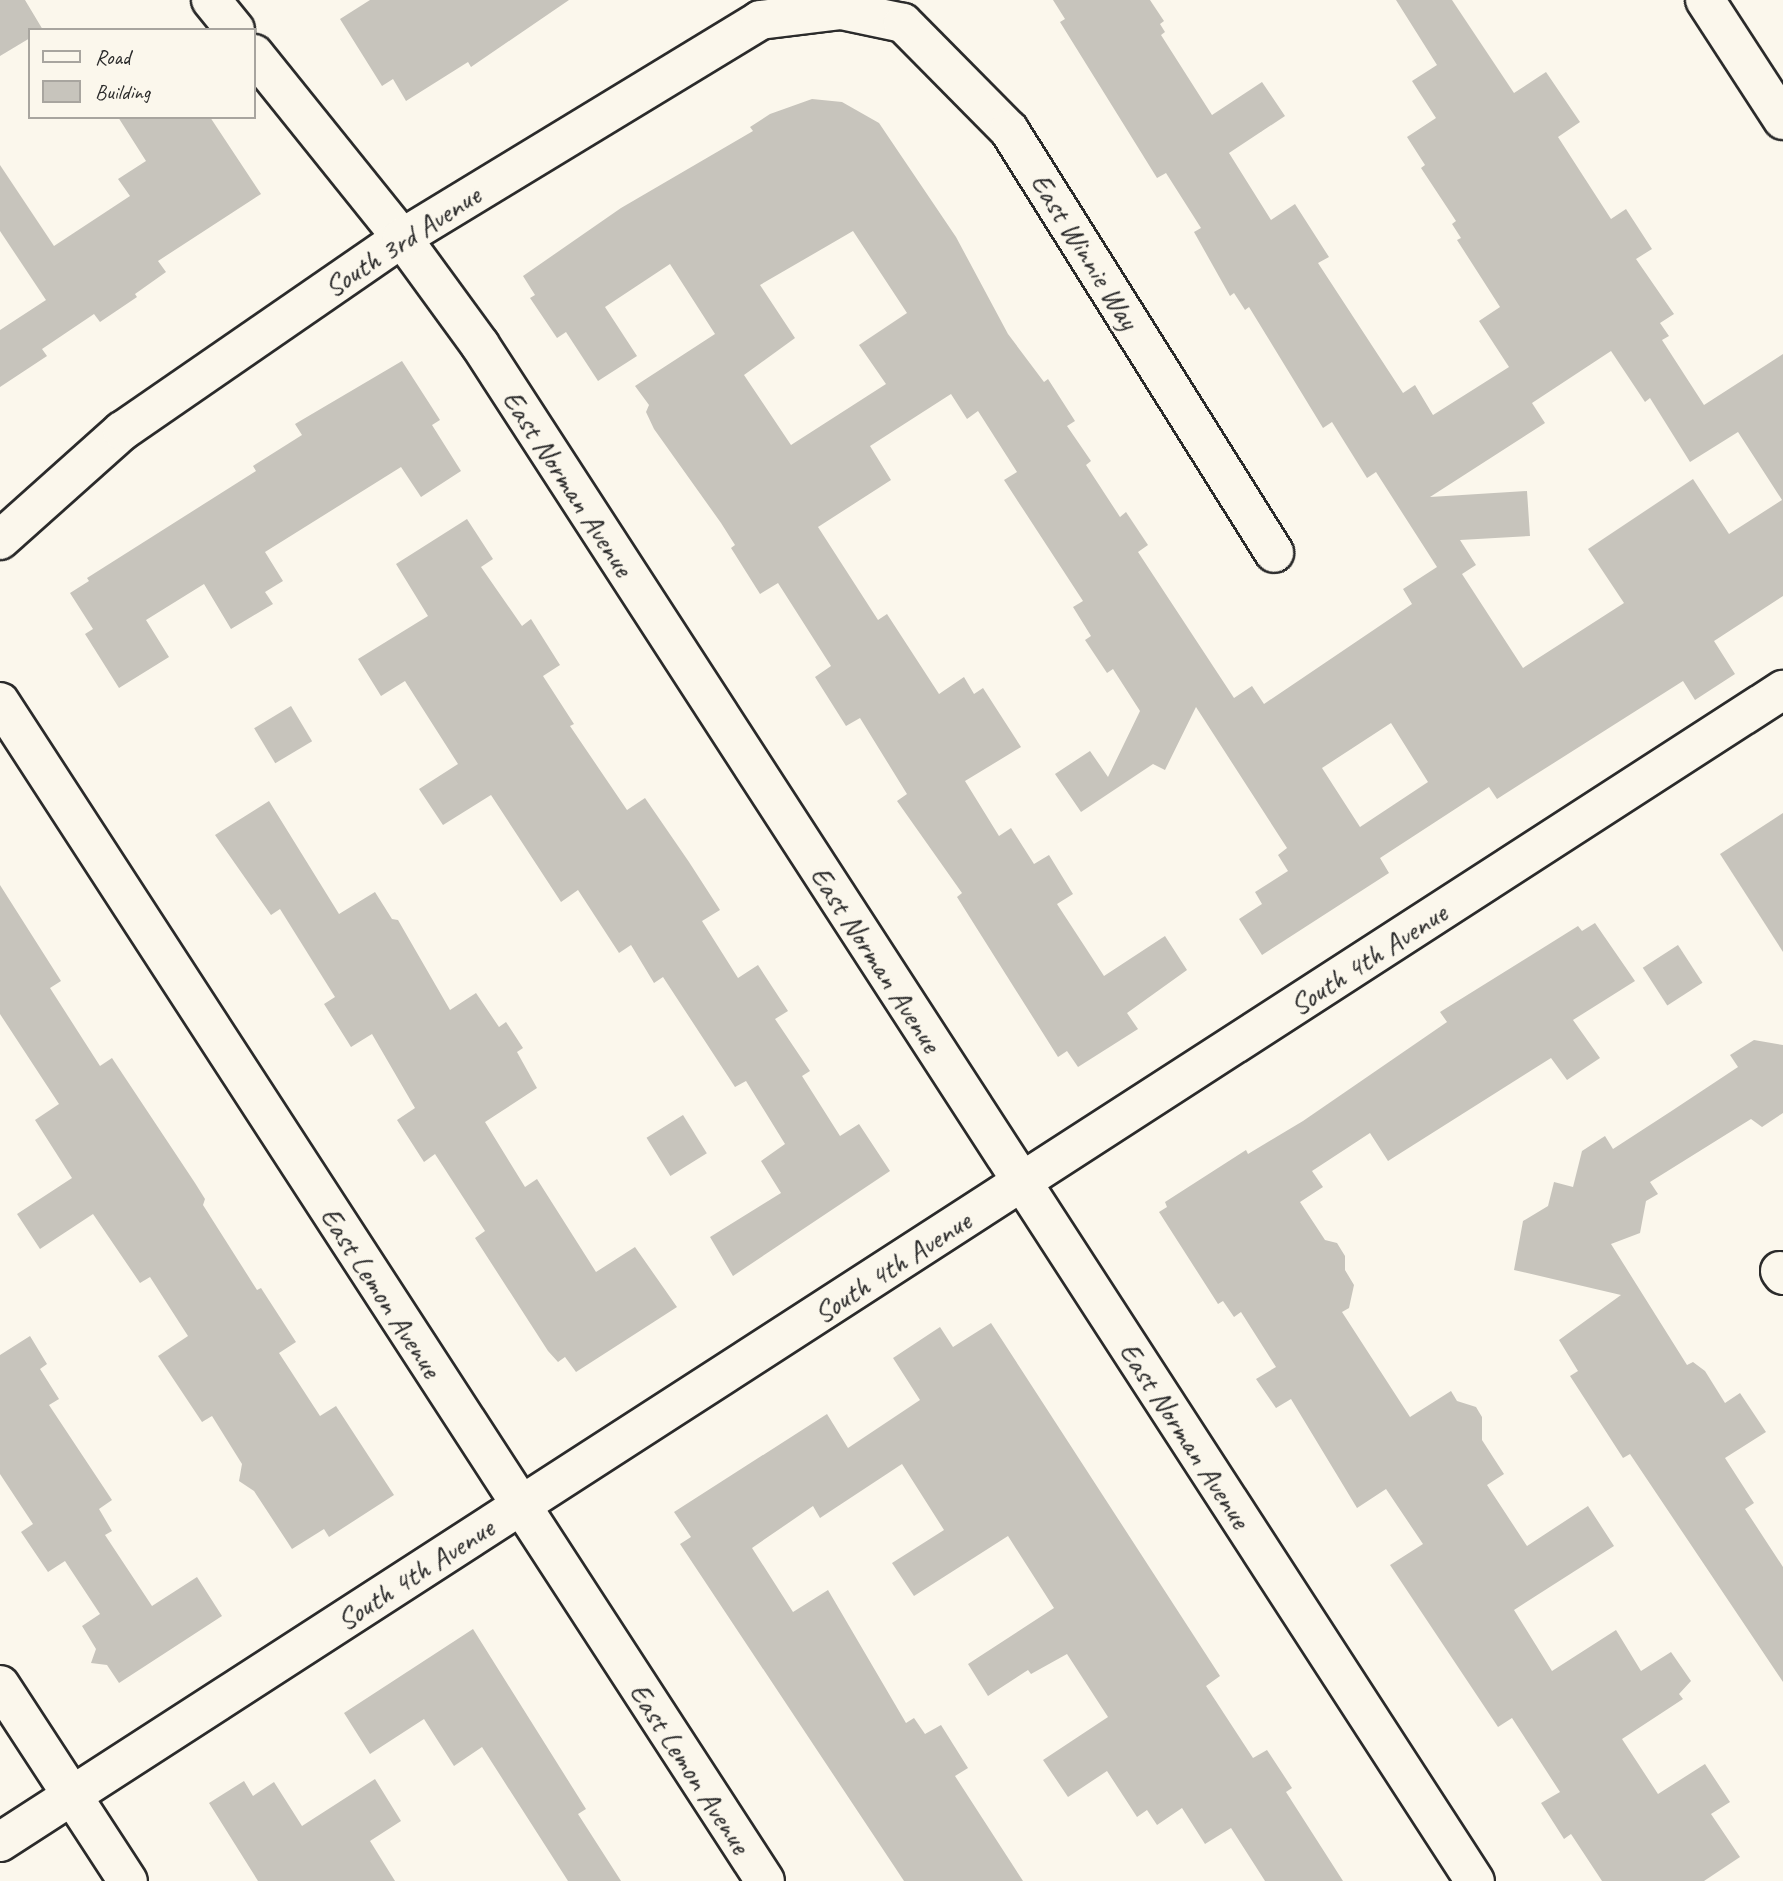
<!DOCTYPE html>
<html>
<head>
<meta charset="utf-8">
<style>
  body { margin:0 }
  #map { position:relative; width:1783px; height:1881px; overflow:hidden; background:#fbf7ec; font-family:Caveat,sans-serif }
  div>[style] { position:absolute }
  .building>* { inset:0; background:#c7c4bc; transform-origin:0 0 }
  .roads { filter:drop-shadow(2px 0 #2b2b2b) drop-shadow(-2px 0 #2b2b2b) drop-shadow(0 2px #2b2b2b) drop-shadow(0 -2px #2b2b2b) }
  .minor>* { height:38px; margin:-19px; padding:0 19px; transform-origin:19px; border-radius:19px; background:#fbf7ec }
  span { translate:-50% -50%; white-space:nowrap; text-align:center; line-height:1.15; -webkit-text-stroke:5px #fbf7ec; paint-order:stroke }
  .street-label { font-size:30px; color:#2b2b2b }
  .legend { position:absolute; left:28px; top:28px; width:228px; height:91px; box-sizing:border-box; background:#fbf7ec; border:2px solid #a8a59f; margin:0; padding:9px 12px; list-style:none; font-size:21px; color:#2b2b2b }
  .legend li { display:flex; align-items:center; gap:14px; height:35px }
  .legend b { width:35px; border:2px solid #a8a59f }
</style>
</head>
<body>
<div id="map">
  <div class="building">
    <i style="clip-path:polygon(0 0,25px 0,43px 30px,30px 30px,30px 38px,0 56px)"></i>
    <i style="clip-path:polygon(370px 0,569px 0,471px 67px,468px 62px,406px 101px,393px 79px,382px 86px,340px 19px)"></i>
    <i style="clip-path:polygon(evenodd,1053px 0,1150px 0,1164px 21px,1160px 24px,1165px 32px,1161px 35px,1212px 115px,1262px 82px,1285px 116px,1229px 153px,1271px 220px,1295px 204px,1329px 257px,1318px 263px,1403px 393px,1415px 385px,1433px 415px,1509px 367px,1479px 321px,1500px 307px,1457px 240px,1461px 238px,1452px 224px,1456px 221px,1421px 168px,1425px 165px,1407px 137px,1436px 118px,1412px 81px,1437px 65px,1396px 0,1452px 0,1514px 93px,1546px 72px,1580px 122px,1558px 137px,1611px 219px,1626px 209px,1652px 249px,1636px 259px,1674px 314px,1660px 323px,1669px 336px,1662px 340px,1704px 405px,1783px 354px,1783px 596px,1714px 641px,1735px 674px,1695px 700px,1683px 681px,1497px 799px,1489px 787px,1380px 858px,1389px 873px,1262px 955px,1239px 919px,1262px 904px,1255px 892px,1288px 871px,1278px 855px,1287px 848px,1196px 707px,1165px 770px,1153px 764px,1081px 812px,1055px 774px,1090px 751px,1108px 777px,1140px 711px,1113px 669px,1107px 673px,1085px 640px,1091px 636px,1073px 607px,1083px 601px,1004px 480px,1017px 472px,978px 411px,967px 419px,951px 394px,870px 446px,891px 480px,818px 527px,878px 620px,887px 614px,939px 694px,964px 677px,974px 694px,983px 688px,1021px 747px,965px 781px,999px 836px,1011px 828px,1034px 864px,1049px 855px,1073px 894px,1057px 904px,1104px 976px,1165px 936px,1187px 970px,1127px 1013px,1138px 1029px,1078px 1067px,1067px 1051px,1058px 1057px,957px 897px,962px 893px,897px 801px,907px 794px,860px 718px,846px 726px,815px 677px,831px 666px,778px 583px,760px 594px,731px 548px,735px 545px,721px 523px,654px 429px,646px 412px,649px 405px,635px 386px,715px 334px,670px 264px,605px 307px,637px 356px,598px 381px,566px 332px,557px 338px,530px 298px,535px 295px,523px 276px,621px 208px,753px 131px,750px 127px,770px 114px,812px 99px,842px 102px,879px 123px,956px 237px,1008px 334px,1044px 382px,1048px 379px,1075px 421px,1067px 426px,1091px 461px,1086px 465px,1120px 517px,1126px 512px,1148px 545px,1138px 552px,1234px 698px,1252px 686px,1264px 704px,1412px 604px,1403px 589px,1437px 567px,1376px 472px,1367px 478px,1332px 422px,1323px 428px,1249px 307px,1245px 310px,1234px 293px,1230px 296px,1194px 232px,1201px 228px,1166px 173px,1157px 178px,1060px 22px,1065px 19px,1053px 0,853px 231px,907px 313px,859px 345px,886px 384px,791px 445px,744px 375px,795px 338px,760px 285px,853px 231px,1053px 0,1611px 351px,1645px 402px,1650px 398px,1690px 462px,1738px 432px,1782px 500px,1729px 534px,1693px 479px,1588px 549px,1624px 603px,1523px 668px,1462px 574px,1476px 565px,1460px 540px,1530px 536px,1527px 491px,1430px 497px,1545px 423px,1532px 403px,1611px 351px,1053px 0,1391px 723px,1428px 782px,1360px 827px,1322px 768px,1391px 723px)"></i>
    <i style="clip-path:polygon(118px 117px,210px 117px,261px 194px,158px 261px,166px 272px,135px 294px,137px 297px,100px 322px,94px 314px,42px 349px,47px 356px,0 387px,0 330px,46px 300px,0 231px,0 165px,54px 246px,130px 196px,118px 179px,146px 161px)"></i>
    <i style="clip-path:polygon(402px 361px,440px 420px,432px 425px,461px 471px,421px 497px,401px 467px,265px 552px,283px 581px,265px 592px,273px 604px,231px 629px,204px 584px,146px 620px,169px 657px,119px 688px,85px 634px,93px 629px,70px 593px,89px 581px,87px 578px,256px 471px,253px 466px,302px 435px,295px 424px)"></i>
    <i style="clip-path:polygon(467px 519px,493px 559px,481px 567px,522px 626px,531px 619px,560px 665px,543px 676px,574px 724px,570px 726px,627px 810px,645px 798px,689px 862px,720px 910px,702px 921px,738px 978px,758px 965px,788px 1011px,775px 1019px,810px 1071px,802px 1076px,840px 1136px,859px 1124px,890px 1171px,733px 1276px,710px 1237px,781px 1193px,761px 1161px,785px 1144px,746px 1081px,735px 1087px,663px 977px,654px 983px,631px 945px,619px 953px,578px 890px,561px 902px,491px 795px,443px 825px,419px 789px,458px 764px,405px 681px,381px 696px,358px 659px,428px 616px,396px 564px)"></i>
    <i style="left:291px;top:706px;width:41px;height:43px;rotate:59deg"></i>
    <i style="clip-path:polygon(269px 801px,339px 914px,375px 892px,392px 919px,398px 920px,450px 1010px,476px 993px,499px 1027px,506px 1022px,523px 1048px,517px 1052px,537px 1088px,485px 1122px,525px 1187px,537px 1179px,596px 1272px,635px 1247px,677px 1307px,576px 1372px,565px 1357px,558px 1362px,548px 1351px,475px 1238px,485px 1231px,435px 1154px,424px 1162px,397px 1120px,415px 1108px,372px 1034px,351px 1047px,324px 1004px,335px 997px,280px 909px,271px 915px,215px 835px)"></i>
    <i style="clip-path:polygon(1783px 813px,1783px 952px,1720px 854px)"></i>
    <i style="clip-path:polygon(0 885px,61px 981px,50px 988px,100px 1066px,112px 1058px,195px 1183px,205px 1199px,203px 1205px,257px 1290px,261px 1288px,296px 1342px,279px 1353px,320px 1416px,336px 1406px,394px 1495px,329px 1537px,324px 1529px,292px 1549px,254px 1491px,239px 1481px,242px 1464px,212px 1416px,202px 1422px,158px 1356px,188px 1336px,150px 1277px,140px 1283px,93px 1214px,40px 1249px,17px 1214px,72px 1178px,35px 1120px,59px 1104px,0 1014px)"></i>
    <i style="clip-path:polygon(1595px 923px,1635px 981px,1573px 1020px,1600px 1058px,1567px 1080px,1551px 1058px,1388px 1161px,1370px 1133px,1312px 1171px,1323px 1187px,1300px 1202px,1325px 1240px,1337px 1243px,1345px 1256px,1345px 1270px,1354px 1285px,1349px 1308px,1342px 1312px,1410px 1417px,1451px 1391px,1457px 1401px,1476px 1407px,1482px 1417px,1482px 1440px,1504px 1474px,1487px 1485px,1527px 1546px,1588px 1506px,1614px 1546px,1514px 1610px,1552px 1671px,1616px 1630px,1641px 1671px,1671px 1652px,1691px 1681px,1679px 1694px,1683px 1699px,1622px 1739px,1658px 1794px,1705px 1764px,1730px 1802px,1711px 1814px,1740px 1857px,1704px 1881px,1602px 1881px,1571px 1834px,1564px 1839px,1541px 1803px,1560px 1792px,1512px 1718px,1498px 1727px,1390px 1565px,1423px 1544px,1386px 1489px,1357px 1508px,1291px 1399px,1276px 1408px,1256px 1379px,1276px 1367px,1241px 1312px,1234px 1317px,1223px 1301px,1218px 1304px,1159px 1212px,1167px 1207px,1165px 1202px,1246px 1150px,1248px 1154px,1303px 1121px,1447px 1022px,1440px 1012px,1578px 926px,1582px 931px)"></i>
    <i style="left:1678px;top:945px;width:45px;height:42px;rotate:57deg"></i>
    <i style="clip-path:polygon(1754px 1040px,1783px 1045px,1783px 1113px,1762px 1127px,1751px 1119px,1650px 1182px,1658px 1194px,1646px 1201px,1640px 1233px,1611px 1244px,1687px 1365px,1693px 1362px,1705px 1371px,1725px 1403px,1740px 1393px,1766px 1432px,1725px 1458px,1754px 1503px,1745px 1509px,1783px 1567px,1783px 1682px,1630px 1454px,1623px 1458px,1570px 1376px,1578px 1371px,1559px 1340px,1621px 1295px,1514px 1270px,1523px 1221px,1548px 1206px,1554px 1182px,1573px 1187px,1582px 1151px,1605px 1136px,1613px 1149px,1670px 1112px,1738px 1067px,1730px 1055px)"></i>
    <i style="left:683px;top:1115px;width:45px;height:43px;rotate:58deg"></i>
    <i style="clip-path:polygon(991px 1323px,1220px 1676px,1206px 1686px,1253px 1758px,1267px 1750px,1292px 1788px,1286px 1792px,1343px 1881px,1265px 1881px,1231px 1828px,1205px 1844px,1182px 1808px,1157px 1825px,1147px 1810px,1137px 1817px,1107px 1771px,1068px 1797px,1043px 1760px,1108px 1717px,1067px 1654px,1031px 1674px,1028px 1670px,988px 1696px,968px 1664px,1054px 1608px,1008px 1536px,914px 1596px,892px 1563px,944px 1530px,902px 1464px,820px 1518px,813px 1506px,752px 1548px,793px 1612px,828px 1590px,906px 1723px,914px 1718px,925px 1734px,941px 1725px,968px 1768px,955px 1776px,1023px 1881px,904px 1881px,680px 1544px,691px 1537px,674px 1512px,827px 1414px,848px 1448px,920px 1400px,893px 1358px,940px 1327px,953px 1347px)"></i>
    <i style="clip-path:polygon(30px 1336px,47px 1364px,40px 1369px,59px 1399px,49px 1405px,112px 1500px,99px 1509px,112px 1531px,105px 1535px,152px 1606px,197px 1577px,222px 1616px,119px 1683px,107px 1665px,91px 1663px,96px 1649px,82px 1626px,100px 1614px,65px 1561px,48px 1572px,21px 1532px,33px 1524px,0 1474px,0 1355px)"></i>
    <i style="clip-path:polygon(473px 1629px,586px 1809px,578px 1814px,621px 1881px,568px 1881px,482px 1747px,454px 1766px,424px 1719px,370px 1754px,344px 1713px)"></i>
    <i style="clip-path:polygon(375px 1779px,401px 1821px,370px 1841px,395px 1881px,258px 1881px,209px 1803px,244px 1781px,253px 1796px,274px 1782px,302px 1826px)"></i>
  </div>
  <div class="roads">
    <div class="minor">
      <i style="left:211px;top:0;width:38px;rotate:51deg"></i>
      <i style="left:1705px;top:0;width:143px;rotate:57deg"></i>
      <i style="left:254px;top:54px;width:236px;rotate:51.2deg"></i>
      <i style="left:402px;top:238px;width:132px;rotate:53.9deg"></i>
      <i style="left:480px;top:345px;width:1830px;rotate:57.07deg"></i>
      <i style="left:0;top:540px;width:164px;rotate:-41.8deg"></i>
      <i style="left:122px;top:431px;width:340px;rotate:-34.6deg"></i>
      <i style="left:402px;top:238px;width:419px;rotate:-31.3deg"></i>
      <i style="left:760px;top:20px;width:82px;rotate:-7deg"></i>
      <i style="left:841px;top:10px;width:63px;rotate:11.8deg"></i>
      <i style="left:903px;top:23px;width:151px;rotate:45.3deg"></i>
      <i style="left:1009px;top:130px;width:499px;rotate:57.9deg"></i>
      <i style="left:0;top:702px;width:1405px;rotate:57.02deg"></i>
      <i style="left:1780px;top:1271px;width:5px;rotate:53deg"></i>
      <i style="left:0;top:1685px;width:234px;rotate:56.9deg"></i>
      <i style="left:0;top:1842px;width:2123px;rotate:-32.87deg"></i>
    </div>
  </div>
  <div class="street-label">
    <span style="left:402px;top:241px;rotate:-33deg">South 3rd Avenue</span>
    <span style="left:1085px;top:251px;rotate:58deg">East Winnie Way</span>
    <span style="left:568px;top:483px;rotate:57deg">East Norman Avenue</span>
    <span style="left:876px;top:959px;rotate:57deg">East Norman Avenue</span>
    <span style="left:1368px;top:959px;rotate:-33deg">South 4th Avenue</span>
    <span style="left:892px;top:1267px;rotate:-33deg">South 4th Avenue</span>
    <span style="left:381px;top:1292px;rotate:57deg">East Lemon Avenue</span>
    <span style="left:1185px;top:1435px;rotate:57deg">East Norman Avenue</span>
    <span style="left:415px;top:1574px;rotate:-33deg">South 4th Avenue</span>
    <span style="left:690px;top:1768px;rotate:57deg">East Lemon Avenue</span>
  </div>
  <ul class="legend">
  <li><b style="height:9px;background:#fbf7ec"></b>Road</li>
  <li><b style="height:19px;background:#c7c4bc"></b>Building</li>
  </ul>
</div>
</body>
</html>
